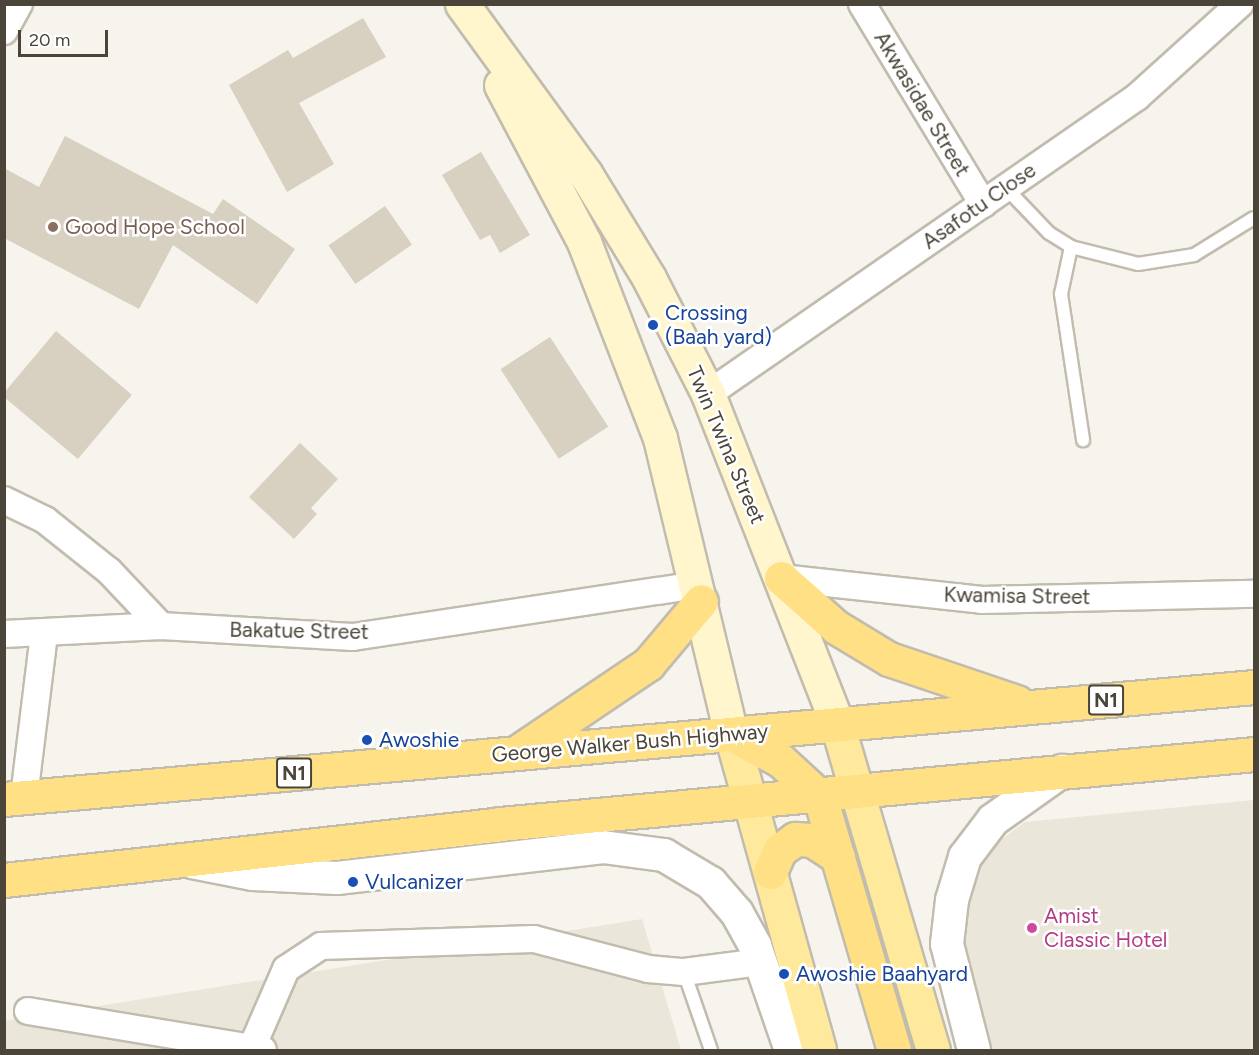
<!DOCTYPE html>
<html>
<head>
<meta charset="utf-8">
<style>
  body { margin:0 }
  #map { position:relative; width:1259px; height:1055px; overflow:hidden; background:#f6f4ec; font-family:Figtree,sans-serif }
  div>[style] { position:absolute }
  .residential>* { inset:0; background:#eae6da }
  .building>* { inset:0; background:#d8d0c1; transform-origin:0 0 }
  .roads { filter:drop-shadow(2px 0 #c2bcae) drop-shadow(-2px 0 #c2bcae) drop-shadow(0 2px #c2bcae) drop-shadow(0 -2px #c2bcae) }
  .service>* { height:12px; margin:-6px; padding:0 6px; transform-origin:6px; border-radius:6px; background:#fff }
  .minor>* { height:26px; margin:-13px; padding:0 13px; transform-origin:13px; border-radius:13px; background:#fff }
  .tertiary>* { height:32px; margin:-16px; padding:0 16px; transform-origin:16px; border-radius:16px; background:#fff }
  .secondary>* { height:33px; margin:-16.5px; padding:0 16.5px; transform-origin:16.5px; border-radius:16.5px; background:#fff6cd }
  .primary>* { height:33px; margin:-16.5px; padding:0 16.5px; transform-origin:16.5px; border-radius:16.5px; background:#ffe99c }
  .trunk>* { height:33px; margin:-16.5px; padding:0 16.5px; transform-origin:16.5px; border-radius:16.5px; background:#ffe085 }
  .dots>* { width:16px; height:16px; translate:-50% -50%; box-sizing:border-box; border:3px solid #fff; border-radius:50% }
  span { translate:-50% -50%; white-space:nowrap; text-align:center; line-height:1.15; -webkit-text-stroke:5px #fff; paint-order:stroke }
  .shield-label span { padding:2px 4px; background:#fff; border:2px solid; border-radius:4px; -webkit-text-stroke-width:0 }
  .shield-label { font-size:20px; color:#4b4539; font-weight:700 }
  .street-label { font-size:21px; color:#4b4539 }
  .education-label { font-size:21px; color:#785e54 }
  .left { translate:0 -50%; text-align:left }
  .transit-label { font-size:21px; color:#164399 }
  .hotel-label { font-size:21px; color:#b23c85 }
  .frame { position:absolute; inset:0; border:6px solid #4b4539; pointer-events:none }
  .scale { position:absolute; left:18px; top:30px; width:90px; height:27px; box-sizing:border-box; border:3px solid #4b4539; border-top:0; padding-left:8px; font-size:18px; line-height:21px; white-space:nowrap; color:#4b4539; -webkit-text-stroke:4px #fff; paint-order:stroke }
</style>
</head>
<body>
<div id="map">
  <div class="residential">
    <i style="clip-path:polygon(1254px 800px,1254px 1050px,982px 1050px,951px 911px,974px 860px,1025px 822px)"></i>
    <i style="clip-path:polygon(642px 919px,681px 1050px,5px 1050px,5px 1021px)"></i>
  </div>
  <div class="building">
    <i style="clip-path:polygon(363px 18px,386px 57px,299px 103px,334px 164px,287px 192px,229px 85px,288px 50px,293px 58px)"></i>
    <i style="clip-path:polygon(65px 136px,213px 214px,223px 199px,295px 249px,257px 304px,173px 245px,139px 309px,4px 238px,4px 168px,39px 187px)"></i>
    <i style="clip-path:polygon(481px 152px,530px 235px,500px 253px,490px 235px,480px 240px,442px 175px)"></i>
    <i style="left:385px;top:206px;width:47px;height:69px;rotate:55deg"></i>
    <i style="left:56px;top:331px;width:99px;height:84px;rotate:40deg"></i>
    <i style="left:550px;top:337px;width:107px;height:59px;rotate:57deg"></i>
    <i style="clip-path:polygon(300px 443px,338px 479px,311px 508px,317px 514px,294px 539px,249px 497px)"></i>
  </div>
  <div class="roads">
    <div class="service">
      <i style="left:1006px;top:188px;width:62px;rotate:46.3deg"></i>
      <i style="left:1049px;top:233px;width:26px;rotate:32deg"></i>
      <i style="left:1071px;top:247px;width:69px;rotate:14.2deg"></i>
      <i style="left:1138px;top:264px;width:57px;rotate:-9.1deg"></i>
      <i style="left:1194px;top:255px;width:70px;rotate:-31.7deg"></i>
      <i style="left:1071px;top:247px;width:48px;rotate:102deg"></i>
      <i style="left:1061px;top:294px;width:148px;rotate:81.4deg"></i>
      <i style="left:684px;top:972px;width:83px;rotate:70.9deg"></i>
    </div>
    <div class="minor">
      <i style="left:862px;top:4px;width:234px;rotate:58.8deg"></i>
      <i style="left:4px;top:31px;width:31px;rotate:-61deg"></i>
      <i style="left:708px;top:394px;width:522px;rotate:-34.7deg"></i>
      <i style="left:1137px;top:97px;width:139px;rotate:-42.1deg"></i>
      <i style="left:4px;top:500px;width:46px;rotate:26deg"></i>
      <i style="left:45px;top:520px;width:82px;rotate:38.6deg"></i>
      <i style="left:109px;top:571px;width:76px;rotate:46.6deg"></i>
      <i style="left:781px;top:578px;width:202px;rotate:6.2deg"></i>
      <i style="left:982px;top:600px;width:272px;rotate:-1.3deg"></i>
      <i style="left:4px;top:634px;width:157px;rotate:-2.9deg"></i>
      <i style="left:161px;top:626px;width:192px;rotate:3.3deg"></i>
      <i style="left:353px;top:637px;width:349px;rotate:-8.6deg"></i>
      <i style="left:24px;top:797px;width:165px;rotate:-83deg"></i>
      <i style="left:28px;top:1011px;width:238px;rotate:9.4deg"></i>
      <i style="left:253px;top:1045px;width:83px;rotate:-66.5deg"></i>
      <i style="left:286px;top:969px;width:42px;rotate:-33.3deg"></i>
      <i style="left:321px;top:946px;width:213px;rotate:-1.9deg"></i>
      <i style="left:534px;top:939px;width:118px;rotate:14.7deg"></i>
      <i style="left:648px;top:969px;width:36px;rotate:5deg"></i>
      <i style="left:684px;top:972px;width:78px;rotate:-7.4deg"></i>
    </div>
    <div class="tertiary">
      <i style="left:192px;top:862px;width:62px;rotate:11.1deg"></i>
      <i style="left:253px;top:874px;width:84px;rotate:2.7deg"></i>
      <i style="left:337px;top:878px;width:268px;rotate:-6.6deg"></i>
      <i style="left:603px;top:847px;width:62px;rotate:7.5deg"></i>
      <i style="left:664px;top:855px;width:55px;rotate:30.8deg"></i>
      <i style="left:711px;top:883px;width:40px;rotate:49deg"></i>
      <i style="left:737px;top:913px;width:38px;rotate:61deg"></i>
      <i style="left:755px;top:946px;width:110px;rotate:70.9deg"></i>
      <i style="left:974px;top:1050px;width:109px;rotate:-104.3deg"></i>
      <i style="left:947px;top:944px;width:44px;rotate:-83.5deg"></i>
      <i style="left:952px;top:900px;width:45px;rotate:-73.2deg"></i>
      <i style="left:965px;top:857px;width:46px;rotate:-52.9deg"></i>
      <i style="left:993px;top:820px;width:85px;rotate:-35.4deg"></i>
    </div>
    <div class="secondary">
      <i style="left:462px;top:4px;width:209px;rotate:54deg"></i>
      <i style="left:585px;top:173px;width:123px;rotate:58.6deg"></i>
      <i style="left:649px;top:278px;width:130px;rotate:63deg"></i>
      <i style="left:708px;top:394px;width:354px;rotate:68.6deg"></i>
      <i style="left:501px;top:85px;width:178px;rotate:62.1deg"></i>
      <i style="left:584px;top:242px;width:210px;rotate:68.8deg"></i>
      <i style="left:660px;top:438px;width:304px;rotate:76.5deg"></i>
    </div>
    <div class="primary">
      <i style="left:837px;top:724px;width:340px;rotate:73.6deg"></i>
      <i style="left:731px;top:734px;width:328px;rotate:74.4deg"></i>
    </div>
    <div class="trunk">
      <i style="left:781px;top:578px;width:74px;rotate:41.7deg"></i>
      <i style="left:836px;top:627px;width:62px;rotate:31.1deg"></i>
      <i style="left:889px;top:659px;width:135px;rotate:18.6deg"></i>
      <i style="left:731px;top:734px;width:55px;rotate:28deg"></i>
      <i style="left:780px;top:760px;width:54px;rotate:42.8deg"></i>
      <i style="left:820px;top:797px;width:264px;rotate:73.7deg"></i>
      <i style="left:519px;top:751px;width:156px;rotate:-34deg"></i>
      <i style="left:648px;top:664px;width:82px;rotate:-49.9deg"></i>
      <i style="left:4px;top:799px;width:1255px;rotate:-5.12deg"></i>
      <i style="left:770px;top:872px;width:24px;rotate:-66deg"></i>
      <i style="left:780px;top:850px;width:19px;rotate:-36deg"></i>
      <i style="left:795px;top:839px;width:17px;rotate:3deg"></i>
      <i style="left:812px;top:840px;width:31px;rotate:33deg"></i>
      <i style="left:4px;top:880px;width:499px;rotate:-6.4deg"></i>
      <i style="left:500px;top:824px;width:757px;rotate:-5.3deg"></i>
    </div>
  </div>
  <div class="dots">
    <i style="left:53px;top:227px;background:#8d6e63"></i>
    <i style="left:653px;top:325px;background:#1a4fb4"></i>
    <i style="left:367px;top:740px;background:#1a4fb4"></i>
    <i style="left:353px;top:882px;background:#1a4fb4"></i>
    <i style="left:1032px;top:928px;background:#d1479c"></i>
    <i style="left:784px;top:974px;background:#1a4fb4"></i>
  </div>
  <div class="shield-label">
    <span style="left:1106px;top:700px">N1</span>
    <span style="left:294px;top:773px">N1</span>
  </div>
  <div class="street-label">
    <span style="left:922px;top:104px;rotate:59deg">Akwasidae Street</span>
    <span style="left:979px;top:206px;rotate:-35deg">Asafotu Close</span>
    <span style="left:726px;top:445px;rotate:67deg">Twin Twina Street</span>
    <span style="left:1017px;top:596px;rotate:1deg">Kwamisa Street</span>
    <span style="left:299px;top:631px;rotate:1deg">Bakatue Street</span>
    <span style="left:630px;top:743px;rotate:-5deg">George Walker Bush Highway</span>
  </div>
  <div class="education-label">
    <span class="left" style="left:65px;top:227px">Good Hope School</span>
  </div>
  <div class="transit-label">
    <span class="left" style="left:665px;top:325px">Crossing<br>(Baah yard)</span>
    <span class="left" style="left:379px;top:740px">Awoshie</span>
    <span class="left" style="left:365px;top:882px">Vulcanizer</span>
    <span class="left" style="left:796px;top:974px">Awoshie Baahyard</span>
  </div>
  <div class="hotel-label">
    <span class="left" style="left:1044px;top:928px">Amist<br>Classic Hotel</span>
  </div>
  <div class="frame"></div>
  <div class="scale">20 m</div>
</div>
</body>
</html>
